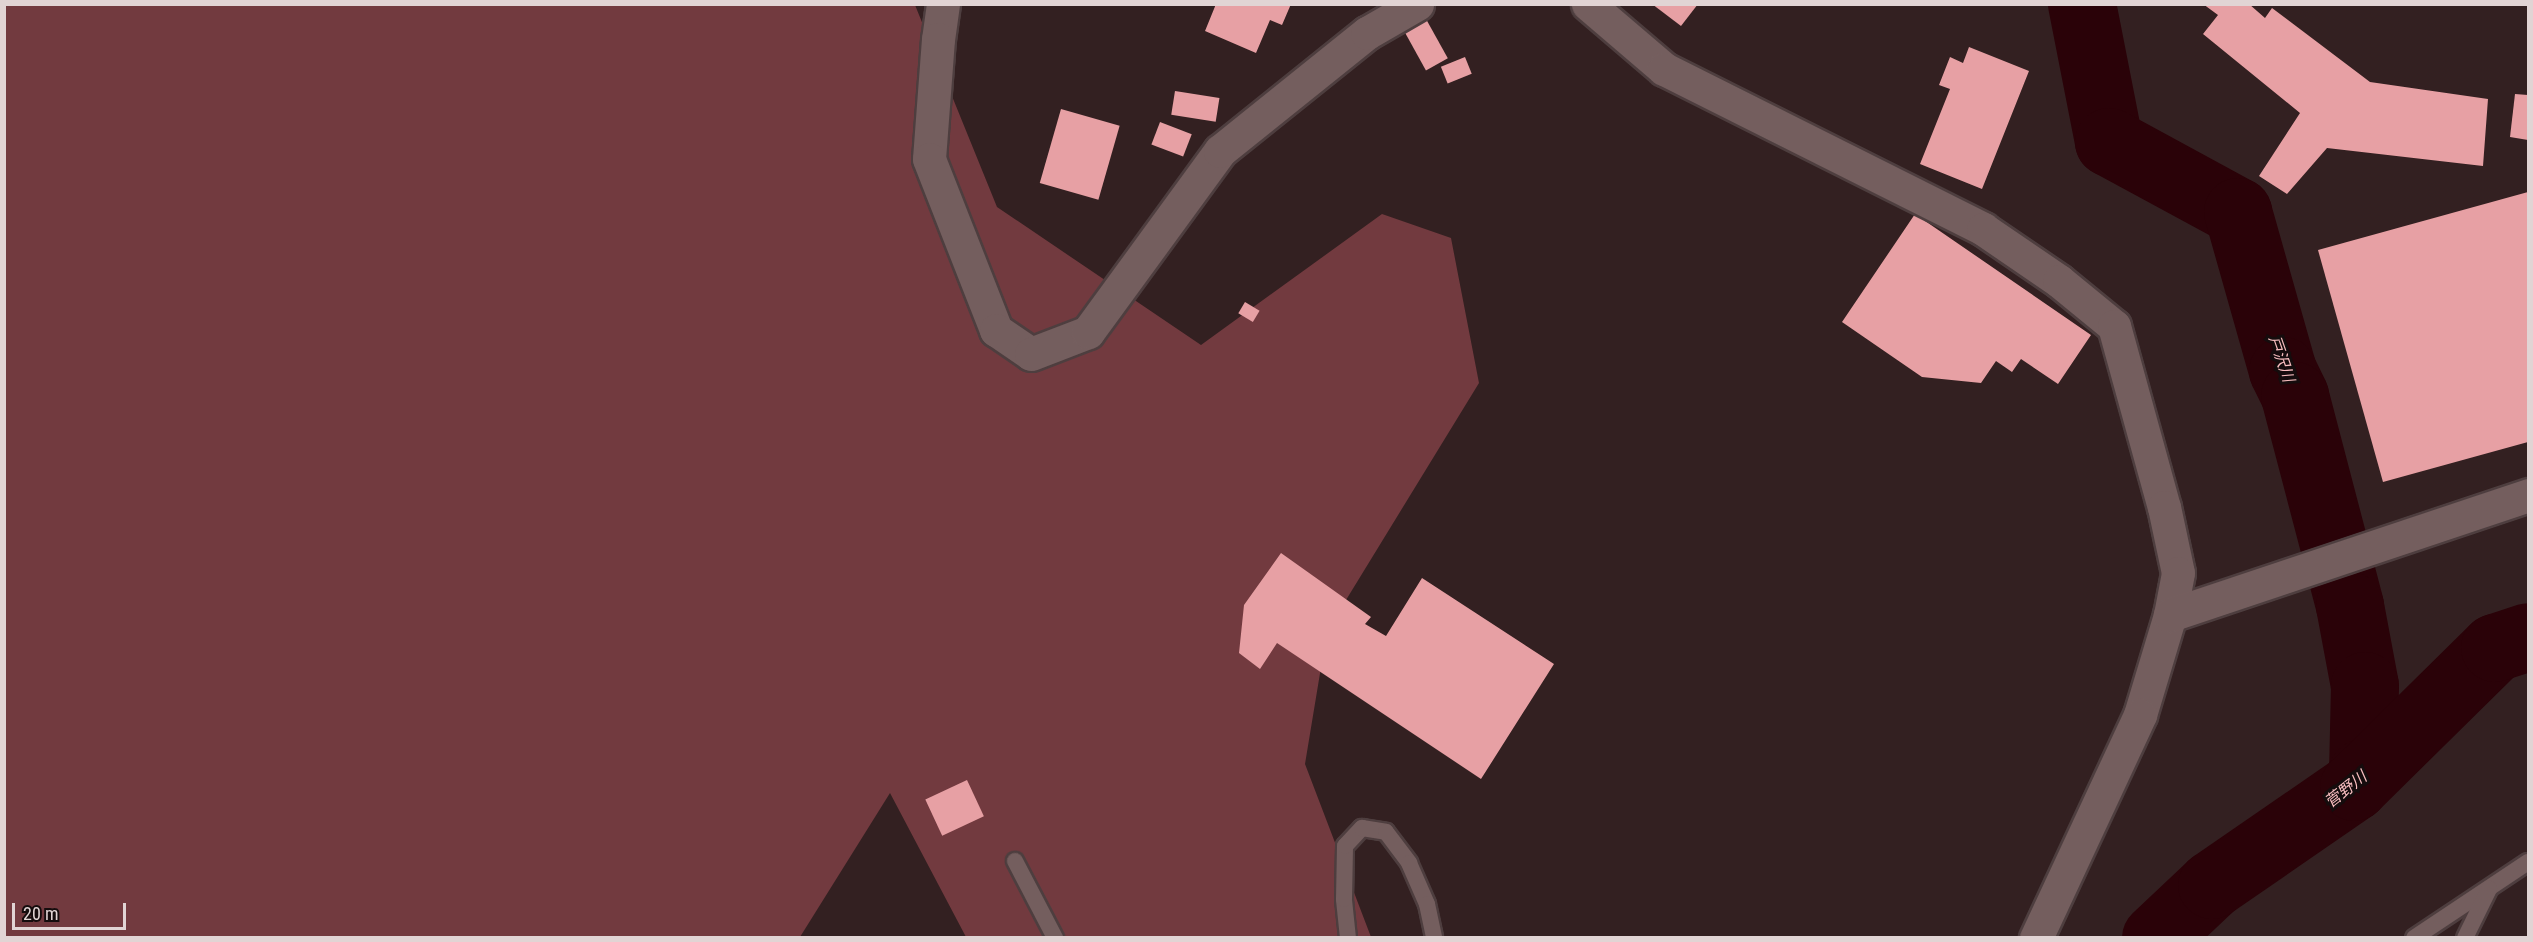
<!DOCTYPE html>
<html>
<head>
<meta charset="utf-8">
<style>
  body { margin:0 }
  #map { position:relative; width:2533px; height:942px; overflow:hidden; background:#332021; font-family:"Roboto Condensed","Noto Sans JP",sans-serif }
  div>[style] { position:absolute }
  .green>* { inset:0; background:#723a3f }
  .river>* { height:68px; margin:-34px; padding:0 34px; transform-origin:34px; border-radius:34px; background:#2a0208 }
  .building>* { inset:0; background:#e7a0a4; transform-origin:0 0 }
  .roads { filter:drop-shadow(2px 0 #4e3e3f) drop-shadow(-2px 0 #4e3e3f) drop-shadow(0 2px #4e3e3f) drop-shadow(0 -2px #4e3e3f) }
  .service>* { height:16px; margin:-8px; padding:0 8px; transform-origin:8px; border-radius:8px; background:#745e5e }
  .minor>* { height:33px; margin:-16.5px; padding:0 16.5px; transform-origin:16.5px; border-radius:16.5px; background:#745e5e }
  span { translate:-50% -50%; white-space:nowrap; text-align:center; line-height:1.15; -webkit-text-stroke:6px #150c0d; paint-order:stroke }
  .water-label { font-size:16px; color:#f9bec0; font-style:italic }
  .frame { position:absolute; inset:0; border:6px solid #e1d4d4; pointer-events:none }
  .scale { position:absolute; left:12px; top:903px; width:114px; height:27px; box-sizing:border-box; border:3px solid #e1d4d4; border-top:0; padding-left:8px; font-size:18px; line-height:21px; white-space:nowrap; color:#e1d4d4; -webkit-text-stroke:4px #150c0d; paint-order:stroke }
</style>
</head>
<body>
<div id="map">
  <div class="green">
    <i style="clip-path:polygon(5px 5px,915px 5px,997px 207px,1201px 345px,1382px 214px,1451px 238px,1479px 383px,1327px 631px,1305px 764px,1371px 937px,966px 937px,890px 793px,800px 937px,5px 938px)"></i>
  </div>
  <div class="river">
    <i style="left:2082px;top:4px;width:141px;rotate:78.9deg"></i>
    <i style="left:2109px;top:142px;width:147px;rotate:28.5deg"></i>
    <i style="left:2238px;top:212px;width:165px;rotate:74.2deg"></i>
    <i style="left:2283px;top:371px;width:28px;rotate:64deg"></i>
    <i style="left:2295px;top:396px;width:217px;rotate:75.3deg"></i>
    <i style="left:2350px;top:606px;width:81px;rotate:79.4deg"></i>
    <i style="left:2365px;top:686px;width:87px;rotate:91.3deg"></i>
    <i style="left:2363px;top:773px;width:17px;rotate:123deg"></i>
    <i style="left:2156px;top:938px;width:77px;rotate:-43.4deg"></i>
    <i style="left:2212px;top:885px;width:173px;rotate:-34.6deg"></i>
    <i style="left:2354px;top:787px;width:198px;rotate:-44.6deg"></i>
    <i style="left:2495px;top:648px;width:35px;rotate:-18deg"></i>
  </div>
  <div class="building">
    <i style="clip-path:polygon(1216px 4px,1291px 4px,1282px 25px,1270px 20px,1256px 53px,1205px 31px)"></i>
    <i style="clip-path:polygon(1652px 4px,1698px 4px,1681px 26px)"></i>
    <i style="clip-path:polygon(2203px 4px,2249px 4px,2265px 18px,2272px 8px,2370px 82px,2488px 99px,2483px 166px,2327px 148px,2287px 194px,2259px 176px,2300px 113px,2203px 34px,2218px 15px)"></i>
    <i style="left:1426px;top:19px;width:45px;height:25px;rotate:61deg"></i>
    <i style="clip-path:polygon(1969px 47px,2029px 71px,1982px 189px,1920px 164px,1950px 89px,1939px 85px,1950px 57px,1963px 63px)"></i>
    <i style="left:1465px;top:57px;width:18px;height:26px;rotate:68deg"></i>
    <i style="left:1175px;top:91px;width:45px;height:24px;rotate:9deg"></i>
    <i style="clip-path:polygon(2515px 94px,2528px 95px,2528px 140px,2510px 137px)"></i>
    <i style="left:1061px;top:109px;width:61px;height:77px;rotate:16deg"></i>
    <i style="left:1160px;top:122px;width:34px;height:24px;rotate:21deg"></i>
    <i style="clip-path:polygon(2528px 192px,2528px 442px,2383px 482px,2318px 250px)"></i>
    <i style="clip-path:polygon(1915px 214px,2091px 335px,2058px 384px,2021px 359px,2012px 372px,1996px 361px,1981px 383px,1922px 377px,1842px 322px)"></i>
    <i style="left:1245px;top:302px;width:17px;height:13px;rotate:31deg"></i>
    <i style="clip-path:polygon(1281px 553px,1371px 617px,1365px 624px,1386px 636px,1422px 578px,1554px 664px,1481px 779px,1277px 643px,1260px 669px,1239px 653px,1244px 605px)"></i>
    <i style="left:967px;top:780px;width:40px;height:46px;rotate:65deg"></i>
  </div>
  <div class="roads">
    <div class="service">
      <i style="left:1015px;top:861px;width:87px;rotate:62.5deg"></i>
      <i style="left:1348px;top:938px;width:39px;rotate:-96deg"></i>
      <i style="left:1344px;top:899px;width:53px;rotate:-88.9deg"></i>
      <i style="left:1345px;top:846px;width:25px;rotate:-47deg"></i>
      <i style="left:1362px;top:828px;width:24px;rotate:9deg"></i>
      <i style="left:1386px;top:832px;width:39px;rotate:53deg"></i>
      <i style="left:1409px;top:863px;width:45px;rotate:66.3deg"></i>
      <i style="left:1427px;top:904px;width:35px;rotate:78deg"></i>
      <i style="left:2414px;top:938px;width:137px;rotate:-33.7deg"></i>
      <i style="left:2465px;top:938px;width:55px;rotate:-63.9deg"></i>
    </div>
    <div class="minor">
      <i style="left:943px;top:4px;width:35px;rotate:98deg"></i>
      <i style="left:938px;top:39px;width:120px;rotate:94.3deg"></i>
      <i style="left:929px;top:159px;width:184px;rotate:68.6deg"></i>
      <i style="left:996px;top:330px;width:42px;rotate:34.4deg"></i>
      <i style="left:1031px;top:354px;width:61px;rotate:-21.1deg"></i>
      <i style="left:1088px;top:332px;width:224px;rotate:-53.9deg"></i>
      <i style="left:1220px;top:151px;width:189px;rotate:-38.8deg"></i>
      <i style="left:1367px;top:33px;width:58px;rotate:-30.1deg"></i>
      <i style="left:1588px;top:4px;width:100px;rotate:40.5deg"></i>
      <i style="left:1664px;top:69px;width:357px;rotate:26.6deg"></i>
      <i style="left:1983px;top:229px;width:92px;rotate:34.4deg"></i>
      <i style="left:2059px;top:281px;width:71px;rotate:39.3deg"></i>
      <i style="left:2114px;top:326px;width:188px;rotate:74.6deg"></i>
      <i style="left:2164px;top:507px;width:67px;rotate:78deg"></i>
      <i style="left:2178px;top:573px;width:43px;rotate:100.8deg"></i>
      <i style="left:2170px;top:615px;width:104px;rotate:106.7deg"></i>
      <i style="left:2140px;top:715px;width:246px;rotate:115deg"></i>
      <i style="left:2170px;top:615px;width:378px;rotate:-18.5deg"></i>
    </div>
  </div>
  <div class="water-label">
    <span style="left:2281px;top:359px;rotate:71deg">戸沢川</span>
    <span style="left:2346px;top:790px;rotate:-38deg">菅野川</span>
  </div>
  <div class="frame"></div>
  <div class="scale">20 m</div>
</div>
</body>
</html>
